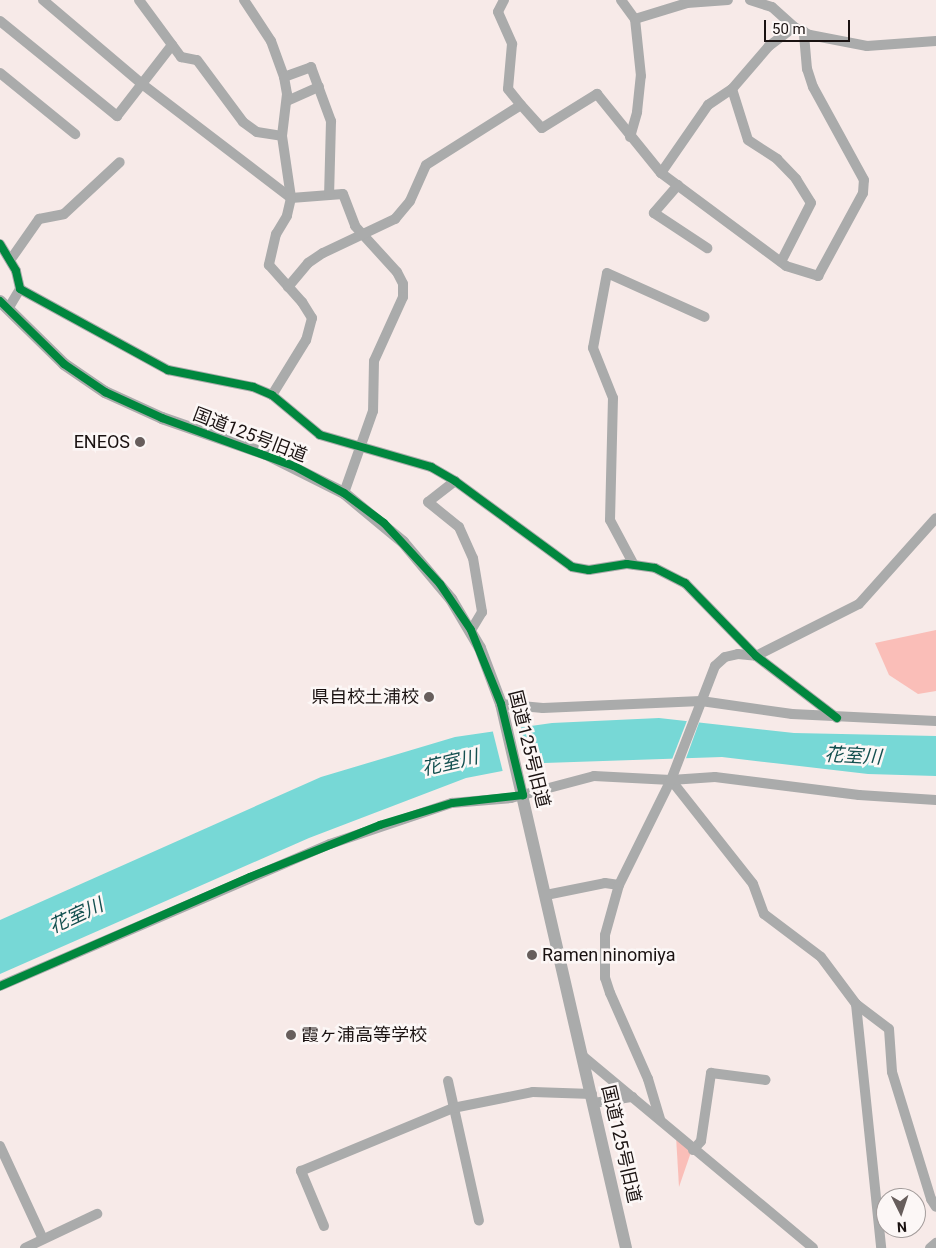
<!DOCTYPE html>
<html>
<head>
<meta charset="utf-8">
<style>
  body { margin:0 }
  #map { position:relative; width:936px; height:1248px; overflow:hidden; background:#f7eae8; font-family:Roboto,"Noto Sans JP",sans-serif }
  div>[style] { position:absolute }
  .forest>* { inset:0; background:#fabeb8 }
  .water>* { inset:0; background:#77d8d6 }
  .pier>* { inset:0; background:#f7eae8; transform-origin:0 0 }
  .minor>* { height:10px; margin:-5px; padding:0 5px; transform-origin:5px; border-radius:5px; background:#aaabab }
  .tertiary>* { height:12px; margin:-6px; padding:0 6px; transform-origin:6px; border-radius:6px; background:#aaabab }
  .cycleway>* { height:8px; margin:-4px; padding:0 4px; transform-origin:4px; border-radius:4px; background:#00873e }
  .dots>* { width:14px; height:14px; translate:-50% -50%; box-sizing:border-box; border:2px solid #fcf7f6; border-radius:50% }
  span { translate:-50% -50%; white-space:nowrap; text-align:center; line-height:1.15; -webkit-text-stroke:5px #fcf7f6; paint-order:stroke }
  .street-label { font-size:18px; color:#1a1211 }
  .poi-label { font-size:18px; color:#1a1211 }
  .right { translate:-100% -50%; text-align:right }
  .left { translate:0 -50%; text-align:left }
  .water-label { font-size:19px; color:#145050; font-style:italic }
  .north { position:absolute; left:876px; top:1188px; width:50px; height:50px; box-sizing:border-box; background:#fcf7f6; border:1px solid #a29b9a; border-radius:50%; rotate:176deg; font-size:14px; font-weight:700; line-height:20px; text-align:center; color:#1a1211 }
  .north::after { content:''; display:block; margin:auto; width:18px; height:22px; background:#675e5c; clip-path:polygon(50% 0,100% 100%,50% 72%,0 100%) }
  .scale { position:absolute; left:764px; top:20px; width:86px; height:22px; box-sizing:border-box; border:2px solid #1a1211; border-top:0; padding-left:6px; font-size:15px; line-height:18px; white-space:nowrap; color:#1a1211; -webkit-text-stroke:4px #fcf7f6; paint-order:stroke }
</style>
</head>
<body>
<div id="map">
  <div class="forest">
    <i style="clip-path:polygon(936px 630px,936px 691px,918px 694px,889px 675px,875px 643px)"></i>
    <i style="clip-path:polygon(676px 1136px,691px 1152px,679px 1187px)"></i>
  </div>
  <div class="water">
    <i style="clip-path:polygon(659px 718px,794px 733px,936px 736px,936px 776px,868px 774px,722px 757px,544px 763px,466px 778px,309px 838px,0 974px,0 920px,321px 777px,455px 737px,552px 723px)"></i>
  </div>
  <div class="pier">
    <i style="clip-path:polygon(688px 718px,700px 720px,685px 761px,671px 762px)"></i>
    <i style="left:518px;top:725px;width:44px;height:26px;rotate:76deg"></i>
  </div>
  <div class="minor">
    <i style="left:43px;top:0;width:130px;rotate:40.3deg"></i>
    <i style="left:142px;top:84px;width:188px;rotate:37.4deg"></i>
    <i style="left:291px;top:198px;width:52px;rotate:-4.4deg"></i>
    <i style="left:343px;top:194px;width:34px;rotate:69deg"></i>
    <i style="left:355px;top:226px;width:62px;rotate:47.6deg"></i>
    <i style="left:397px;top:272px;width:13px;rotate:63deg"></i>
    <i style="left:403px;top:284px;width:13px;rotate:90deg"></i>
    <i style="left:403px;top:297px;width:70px;rotate:114.4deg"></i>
    <i style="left:374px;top:361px;width:50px;rotate:91.1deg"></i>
    <i style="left:373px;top:411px;width:87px;rotate:109.5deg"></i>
    <i style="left:139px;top:0;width:71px;rotate:53.6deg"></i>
    <i style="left:181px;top:57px;width:16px;rotate:11deg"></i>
    <i style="left:197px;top:60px;width:77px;rotate:53.4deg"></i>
    <i style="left:243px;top:122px;width:17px;rotate:36deg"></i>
    <i style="left:257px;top:132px;width:25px;rotate:9deg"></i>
    <i style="left:244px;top:0;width:49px;rotate:56.6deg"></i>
    <i style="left:271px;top:41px;width:38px;rotate:70deg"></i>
    <i style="left:284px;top:77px;width:17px;rotate:80deg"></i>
    <i style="left:287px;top:94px;width:42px;rotate:96.8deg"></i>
    <i style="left:282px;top:136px;width:63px;rotate:81.7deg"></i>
    <i style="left:291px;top:198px;width:18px;rotate:103deg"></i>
    <i style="left:287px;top:216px;width:21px;rotate:121deg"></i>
    <i style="left:276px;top:234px;width:32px;rotate:103deg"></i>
    <i style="left:269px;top:265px;width:50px;rotate:48.3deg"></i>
    <i style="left:302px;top:302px;width:19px;rotate:58deg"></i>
    <i style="left:312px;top:318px;width:23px;rotate:105deg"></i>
    <i style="left:306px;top:340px;width:65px;rotate:121.7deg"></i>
    <i style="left:504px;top:0;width:13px;rotate:117deg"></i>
    <i style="left:498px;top:12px;width:35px;rotate:66deg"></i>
    <i style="left:512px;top:44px;width:45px;rotate:95.1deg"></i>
    <i style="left:508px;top:89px;width:21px;rotate:51deg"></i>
    <i style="left:621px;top:0;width:24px;rotate:54deg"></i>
    <i style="left:750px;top:0;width:23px;rotate:18deg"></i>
    <i style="left:772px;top:7px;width:30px;rotate:42deg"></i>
    <i style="left:794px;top:27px;width:18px;rotate:27deg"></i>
    <i style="left:810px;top:35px;width:58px;rotate:10.9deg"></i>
    <i style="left:867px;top:46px;width:69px;rotate:-4.1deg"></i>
    <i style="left:0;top:21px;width:151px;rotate:39.1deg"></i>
    <i style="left:117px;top:116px;width:90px;rotate:-52.2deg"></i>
    <i style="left:0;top:73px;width:97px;rotate:39.1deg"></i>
    <i style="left:284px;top:77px;width:29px;rotate:-20deg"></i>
    <i style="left:311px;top:67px;width:58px;rotate:69.7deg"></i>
    <i style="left:331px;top:121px;width:74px;rotate:91.5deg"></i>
    <i style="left:732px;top:89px;width:53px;rotate:72.6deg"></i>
    <i style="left:748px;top:140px;width:35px;rotate:33deg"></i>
    <i style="left:777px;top:159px;width:28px;rotate:46deg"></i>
    <i style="left:796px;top:179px;width:28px;rotate:58deg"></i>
    <i style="left:811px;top:203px;width:66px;rotate:117deg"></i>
    <i style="left:287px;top:101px;width:35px;rotate:-24deg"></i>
    <i style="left:630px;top:137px;width:26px;rotate:-74deg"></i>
    <i style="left:637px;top:112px;width:36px;rotate:-84deg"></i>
    <i style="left:641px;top:76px;width:57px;rotate:-96deg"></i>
    <i style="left:635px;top:19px;width:54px;rotate:-17.1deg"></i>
    <i style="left:687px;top:3px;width:41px;rotate:-4.2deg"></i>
    <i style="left:661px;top:173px;width:156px;rotate:36.6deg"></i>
    <i style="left:786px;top:266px;width:34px;rotate:17deg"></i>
    <i style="left:818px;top:276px;width:94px;rotate:-61.5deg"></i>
    <i style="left:863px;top:193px;width:13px;rotate:-86deg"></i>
    <i style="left:864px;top:180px;width:106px;rotate:-118.7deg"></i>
    <i style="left:813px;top:87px;width:19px;rotate:-108deg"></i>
    <i style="left:807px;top:69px;width:38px;rotate:-95deg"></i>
    <i style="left:678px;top:185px;width:37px;rotate:131deg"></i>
    <i style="left:654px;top:213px;width:64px;rotate:33.4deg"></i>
    <i style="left:0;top:244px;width:31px;rotate:59deg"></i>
    <i style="left:16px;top:271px;width:18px;rotate:77deg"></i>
    <i style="left:20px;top:289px;width:169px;rotate:28.7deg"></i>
    <i style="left:168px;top:370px;width:87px;rotate:11.3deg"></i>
    <i style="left:253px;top:387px;width:21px;rotate:23deg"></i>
    <i style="left:272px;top:395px;width:62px;rotate:39.8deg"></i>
    <i style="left:320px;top:435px;width:116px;rotate:16.1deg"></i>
    <i style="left:431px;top:467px;width:28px;rotate:30deg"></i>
    <i style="left:455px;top:481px;width:145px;rotate:36.3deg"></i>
    <i style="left:572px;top:567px;width:17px;rotate:10deg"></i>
    <i style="left:589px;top:570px;width:38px;rotate:-9deg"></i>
    <i style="left:627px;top:564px;width:28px;rotate:8deg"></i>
    <i style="left:655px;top:568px;width:34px;rotate:27deg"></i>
    <i style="left:685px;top:583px;width:102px;rotate:45.8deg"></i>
    <i style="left:756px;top:656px;width:102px;rotate:37.4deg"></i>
    <i style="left:11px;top:259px;width:49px;rotate:-55deg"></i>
    <i style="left:39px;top:219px;width:25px;rotate:-11deg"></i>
    <i style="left:64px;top:214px;width:76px;rotate:-42.9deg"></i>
    <i style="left:288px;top:287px;width:31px;rotate:-50deg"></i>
    <i style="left:308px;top:263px;width:18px;rotate:-34deg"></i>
    <i style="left:323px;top:253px;width:80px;rotate:-25.3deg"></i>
    <i style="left:395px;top:219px;width:23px;rotate:-50deg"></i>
    <i style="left:410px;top:201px;width:39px;rotate:-66deg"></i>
    <i style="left:426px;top:165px;width:112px;rotate:-32.3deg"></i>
    <i style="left:521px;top:105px;width:31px;rotate:48deg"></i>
    <i style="left:542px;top:128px;width:65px;rotate:-31.7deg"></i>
    <i style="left:597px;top:94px;width:102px;rotate:51deg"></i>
    <i style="left:661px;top:173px;width:83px;rotate:-55.3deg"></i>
    <i style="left:708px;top:105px;width:29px;rotate:-34deg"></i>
    <i style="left:732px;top:89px;width:57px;rotate:-49.3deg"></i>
    <i style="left:769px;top:46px;width:31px;rotate:-37deg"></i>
    <i style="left:8px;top:309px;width:23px;rotate:-59deg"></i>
    <i style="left:455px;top:481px;width:34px;rotate:142deg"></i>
    <i style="left:428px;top:502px;width:40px;rotate:39deg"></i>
    <i style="left:459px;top:527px;width:34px;rotate:66deg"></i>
    <i style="left:473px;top:558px;width:55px;rotate:80.5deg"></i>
    <i style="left:482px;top:612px;width:21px;rotate:121deg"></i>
    <i style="left:634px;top:565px;width:51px;rotate:-118.1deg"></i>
    <i style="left:610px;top:520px;width:122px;rotate:-88.6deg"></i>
    <i style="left:613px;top:398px;width:54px;rotate:-111.8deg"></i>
    <i style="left:593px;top:348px;width:76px;rotate:-79.4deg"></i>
    <i style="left:607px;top:273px;width:107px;rotate:24.2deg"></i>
    <i style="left:501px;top:704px;width:42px;rotate:5.4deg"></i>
    <i style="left:543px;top:708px;width:158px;rotate:-2.5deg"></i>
    <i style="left:701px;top:701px;width:92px;rotate:8.1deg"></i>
    <i style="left:792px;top:714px;width:144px;rotate:2.8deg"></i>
    <i style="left:671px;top:780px;width:132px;rotate:51.7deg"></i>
    <i style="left:753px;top:884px;width:32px;rotate:70deg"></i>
    <i style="left:764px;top:914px;width:71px;rotate:37deg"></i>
    <i style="left:821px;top:957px;width:59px;rotate:53.3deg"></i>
    <i style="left:856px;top:1004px;width:41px;rotate:37.1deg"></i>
    <i style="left:889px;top:1029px;width:43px;rotate:86deg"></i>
    <i style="left:892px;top:1072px;width:133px;rotate:72.9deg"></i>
    <i style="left:931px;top:1199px;width:9px;rotate:58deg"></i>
    <i style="left:546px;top:895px;width:60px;rotate:-11.5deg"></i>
    <i style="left:605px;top:883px;width:14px;rotate:8deg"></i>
    <i style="left:0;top:986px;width:359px;rotate:-23.3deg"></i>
    <i style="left:330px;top:844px;width:129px;rotate:-18.6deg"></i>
    <i style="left:452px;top:803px;width:59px;rotate:-4.8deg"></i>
    <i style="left:511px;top:798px;width:86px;rotate:-14.8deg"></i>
    <i style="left:594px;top:776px;width:77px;rotate:3deg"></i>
    <i style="left:671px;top:780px;width:44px;rotate:-3.9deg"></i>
    <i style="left:715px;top:777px;width:145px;rotate:7.1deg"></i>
    <i style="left:859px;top:795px;width:77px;rotate:3.7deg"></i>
    <i style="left:856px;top:1004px;width:245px;rotate:84.1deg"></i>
    <i style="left:584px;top:1057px;width:298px;rotate:39.8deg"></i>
    <i style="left:448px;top:1081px;width:143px;rotate:77.5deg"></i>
    <i style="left:594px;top:1103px;width:39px;rotate:-9deg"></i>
    <i style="left:660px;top:1119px;width:42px;rotate:-106.7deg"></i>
    <i style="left:648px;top:1079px;width:94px;rotate:-113.8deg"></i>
    <i style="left:610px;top:993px;width:16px;rotate:-108deg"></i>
    <i style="left:605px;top:978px;width:43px;rotate:-90deg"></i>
    <i style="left:605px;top:935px;width:52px;rotate:-74.4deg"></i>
    <i style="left:619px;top:885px;width:117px;rotate:-63.7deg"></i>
    <i style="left:671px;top:780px;width:122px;rotate:-68.9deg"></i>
    <i style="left:715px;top:666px;width:13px;rotate:-42deg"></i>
    <i style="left:725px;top:657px;width:13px;rotate:-13deg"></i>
    <i style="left:738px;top:654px;width:18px;rotate:6deg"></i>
    <i style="left:756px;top:656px;width:115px;rotate:-26.8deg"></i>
    <i style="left:859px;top:604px;width:115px;rotate:-48.2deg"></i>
    <i style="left:0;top:1146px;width:102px;rotate:65.2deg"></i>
    <i style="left:693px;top:1150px;width:12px;rotate:-48deg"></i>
    <i style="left:701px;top:1141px;width:69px;rotate:-81.6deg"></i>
    <i style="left:711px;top:1073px;width:55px;rotate:7.3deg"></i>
    <i style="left:324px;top:1226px;width:60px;rotate:-112.7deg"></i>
    <i style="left:301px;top:1171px;width:165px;rotate:-22.5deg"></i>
    <i style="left:453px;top:1108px;width:82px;rotate:-11.3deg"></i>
    <i style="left:533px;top:1092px;width:59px;rotate:1.9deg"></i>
    <i style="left:25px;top:1248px;width:80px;rotate:-25.3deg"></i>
    <i style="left:930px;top:1248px;width:8px;rotate:-40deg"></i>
  </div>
  <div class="tertiary">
    <i style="left:0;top:301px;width:90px;rotate:44.5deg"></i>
    <i style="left:64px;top:364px;width:50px;rotate:34.3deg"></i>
    <i style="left:105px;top:392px;width:63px;rotate:24.5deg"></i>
    <i style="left:162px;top:418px;width:110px;rotate:19.1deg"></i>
    <i style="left:266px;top:454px;width:87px;rotate:26.6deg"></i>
    <i style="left:344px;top:493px;width:77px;rotate:39.7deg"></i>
    <i style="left:403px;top:542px;width:75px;rotate:49.9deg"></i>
    <i style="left:451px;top:599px;width:57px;rotate:59.4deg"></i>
    <i style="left:480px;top:648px;width:60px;rotate:69.4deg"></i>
    <i style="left:501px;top:704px;width:558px;rotate:77.06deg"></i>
  </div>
  <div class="cycleway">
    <i style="left:0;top:244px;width:31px;rotate:59deg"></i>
    <i style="left:16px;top:271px;width:18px;rotate:77deg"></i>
    <i style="left:20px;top:289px;width:169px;rotate:28.7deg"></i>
    <i style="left:168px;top:370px;width:87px;rotate:11.3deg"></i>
    <i style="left:253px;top:387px;width:21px;rotate:23deg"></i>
    <i style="left:272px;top:395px;width:62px;rotate:39.8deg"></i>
    <i style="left:320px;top:435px;width:116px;rotate:16.1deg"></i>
    <i style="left:431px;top:467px;width:28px;rotate:30deg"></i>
    <i style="left:455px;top:481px;width:145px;rotate:36.3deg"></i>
    <i style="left:572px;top:567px;width:17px;rotate:10deg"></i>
    <i style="left:589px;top:570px;width:38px;rotate:-9deg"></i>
    <i style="left:627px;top:564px;width:28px;rotate:8deg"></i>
    <i style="left:655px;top:568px;width:34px;rotate:27deg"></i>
    <i style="left:685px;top:583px;width:102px;rotate:45.8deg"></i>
    <i style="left:756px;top:656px;width:102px;rotate:37.4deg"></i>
    <i style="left:0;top:301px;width:90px;rotate:44.5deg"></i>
    <i style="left:64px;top:364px;width:50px;rotate:34.3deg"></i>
    <i style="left:105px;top:392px;width:63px;rotate:24.5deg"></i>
    <i style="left:162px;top:418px;width:140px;rotate:20deg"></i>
    <i style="left:294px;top:466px;width:57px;rotate:28.4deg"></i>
    <i style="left:344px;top:493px;width:50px;rotate:36.9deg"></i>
    <i style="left:384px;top:523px;width:83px;rotate:47.4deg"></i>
    <i style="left:440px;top:584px;width:55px;rotate:56deg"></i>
    <i style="left:471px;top:630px;width:80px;rotate:67.9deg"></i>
    <i style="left:501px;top:704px;width:94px;rotate:76.4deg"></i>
    <i style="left:523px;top:795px;width:71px;rotate:173.6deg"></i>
    <i style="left:452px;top:803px;width:75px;rotate:163deg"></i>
    <i style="left:380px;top:825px;width:140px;rotate:158.2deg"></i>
    <i style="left:250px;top:877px;width:273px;rotate:156.4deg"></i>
  </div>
  <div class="dots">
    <i style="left:140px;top:442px;background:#675e5c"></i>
    <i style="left:429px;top:697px;background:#675e5c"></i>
    <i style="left:532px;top:955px;background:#675e5c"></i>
    <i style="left:291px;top:1035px;background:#675e5c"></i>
  </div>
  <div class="street-label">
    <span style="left:250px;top:435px;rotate:21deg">国道125号旧道</span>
    <span style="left:529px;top:749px;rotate:76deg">国道125号旧道</span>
    <span style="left:621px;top:1144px;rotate:77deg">国道125号旧道</span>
  </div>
  <div class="poi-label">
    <span class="right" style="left:130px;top:442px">ENEOS</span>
    <span class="right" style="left:419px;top:697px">県自校土浦校</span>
    <span class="left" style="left:542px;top:955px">Ramen ninomiya</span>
    <span class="left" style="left:301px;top:1035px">霞ヶ浦高等学校</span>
  </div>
  <div class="water-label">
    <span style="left:853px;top:756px;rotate:3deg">花室川</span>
    <span style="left:450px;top:763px;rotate:-13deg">花室川</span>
    <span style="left:76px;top:916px;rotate:-25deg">花室川</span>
  </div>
  <div class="north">N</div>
  <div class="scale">50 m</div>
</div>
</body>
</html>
